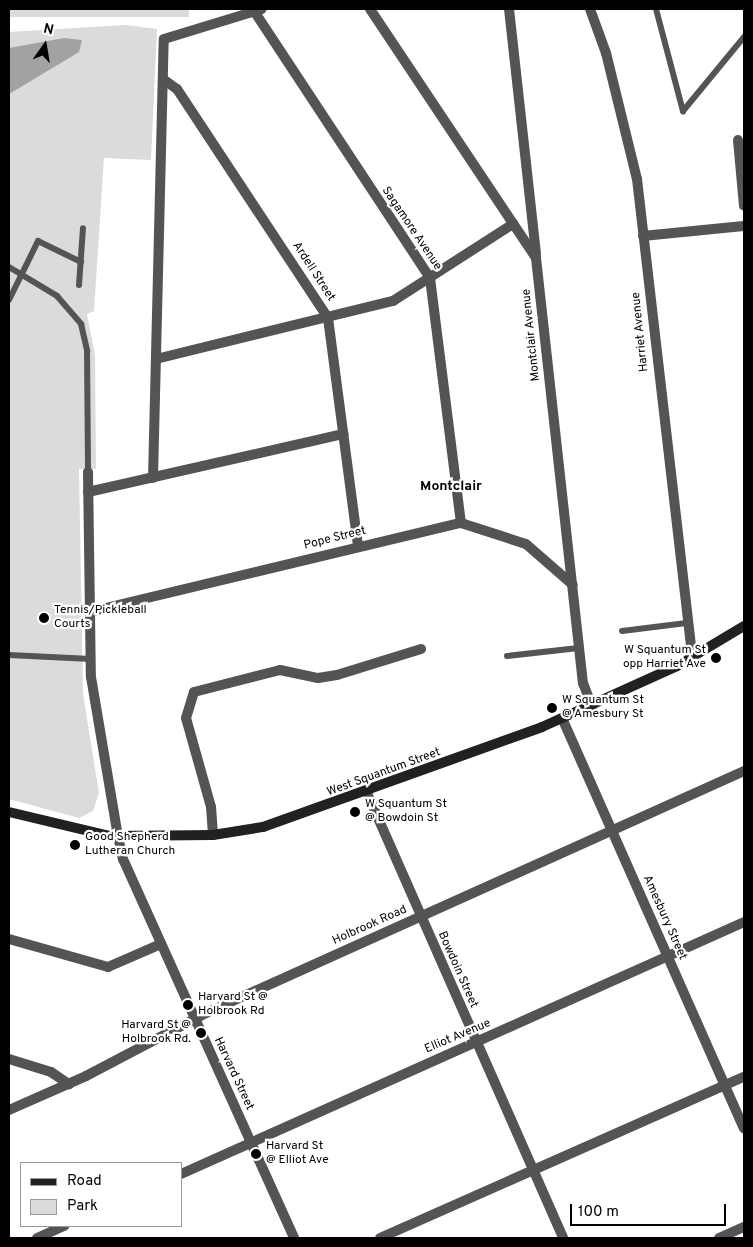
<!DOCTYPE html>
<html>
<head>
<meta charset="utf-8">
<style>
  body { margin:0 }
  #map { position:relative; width:753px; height:1247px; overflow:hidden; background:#fff; font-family:Overpass,sans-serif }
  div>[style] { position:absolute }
  .green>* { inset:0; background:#dbdbdb; transform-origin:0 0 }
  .water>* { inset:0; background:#a2a2a2 }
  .service>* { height:6px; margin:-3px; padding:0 3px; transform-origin:3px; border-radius:3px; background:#545454 }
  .minor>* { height:10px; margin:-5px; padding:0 5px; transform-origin:5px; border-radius:5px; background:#545454 }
  .tertiary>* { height:10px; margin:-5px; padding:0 5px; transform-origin:5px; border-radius:5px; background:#545454 }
  .secondary>* { height:10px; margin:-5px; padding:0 5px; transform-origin:5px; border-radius:5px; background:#212121 }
  .dots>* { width:14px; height:14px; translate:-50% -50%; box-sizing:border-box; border:2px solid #fff; border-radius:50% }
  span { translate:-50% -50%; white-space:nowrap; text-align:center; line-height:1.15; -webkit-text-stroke:4.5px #fff; paint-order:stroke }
  .street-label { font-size:12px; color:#000 }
  .poi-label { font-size:12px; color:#000 }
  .left { translate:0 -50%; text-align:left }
  .right { translate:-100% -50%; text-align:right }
  .neighbourhood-label { font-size:14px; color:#000; font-weight:700 }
  .frame { position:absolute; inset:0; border:10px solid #000; pointer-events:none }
  .legend { position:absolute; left:20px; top:1162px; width:162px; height:65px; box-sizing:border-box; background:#fff; border:1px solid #999; margin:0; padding:6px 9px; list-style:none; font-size:15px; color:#000 }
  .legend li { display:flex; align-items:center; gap:10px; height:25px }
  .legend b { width:25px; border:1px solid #999 }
  .north { position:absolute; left:20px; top:20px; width:50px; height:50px; -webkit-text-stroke:4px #fff; paint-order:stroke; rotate:13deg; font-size:14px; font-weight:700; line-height:20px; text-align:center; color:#000 }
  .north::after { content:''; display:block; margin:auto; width:18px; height:22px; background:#000; clip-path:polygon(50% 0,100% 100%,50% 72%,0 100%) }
  .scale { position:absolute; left:570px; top:1204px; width:156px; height:22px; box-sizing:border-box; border:2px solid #000; border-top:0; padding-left:6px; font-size:15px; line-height:18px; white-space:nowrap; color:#000; -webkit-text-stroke:4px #fff; paint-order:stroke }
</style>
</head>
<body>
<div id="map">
  <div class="green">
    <i style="left:9px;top:9px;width:180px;height:8px"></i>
    <i style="clip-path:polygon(126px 25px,157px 29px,151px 160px,104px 158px,94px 311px,87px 314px,95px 356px,96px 469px,79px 469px,83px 694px,99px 793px,93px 811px,79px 818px,9px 799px,9px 32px)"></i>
  </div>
  <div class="water">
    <i style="clip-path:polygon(64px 38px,82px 40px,79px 52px,9px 94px,9px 48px)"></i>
  </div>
  <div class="service">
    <i style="left:656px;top:9px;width:106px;rotate:75.2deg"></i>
    <i style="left:683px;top:111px;width:96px;rotate:-50.5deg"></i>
    <i style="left:9px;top:267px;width:56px;rotate:31.1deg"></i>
    <i style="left:57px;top:296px;width:37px;rotate:49deg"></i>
    <i style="left:81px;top:324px;width:28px;rotate:77deg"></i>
    <i style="left:87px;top:351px;width:121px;rotate:89.5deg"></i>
    <i style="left:79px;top:285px;width:57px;rotate:-86deg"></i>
    <i style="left:9px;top:300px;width:66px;rotate:-63.8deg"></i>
    <i style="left:38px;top:241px;width:48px;rotate:26deg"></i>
    <i style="left:622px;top:631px;width:65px;rotate:-7deg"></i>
    <i style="left:9px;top:655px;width:82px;rotate:2.8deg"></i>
    <i style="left:507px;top:656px;width:72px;rotate:-6.3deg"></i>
  </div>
  <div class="minor">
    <i style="left:370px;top:9px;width:299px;rotate:56.3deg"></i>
    <i style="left:536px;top:258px;width:428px;rotate:83.7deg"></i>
    <i style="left:583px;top:683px;width:25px;rotate:69deg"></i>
    <i style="left:509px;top:9px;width:246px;rotate:83.7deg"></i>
    <i style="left:590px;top:9px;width:47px;rotate:70deg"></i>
    <i style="left:606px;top:53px;width:130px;rotate:76.2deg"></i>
    <i style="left:637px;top:179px;width:482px;rotate:83.4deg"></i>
    <i style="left:254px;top:11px;width:320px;rotate:56.6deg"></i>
    <i style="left:430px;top:278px;width:247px;rotate:82.8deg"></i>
    <i style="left:163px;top:79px;width:17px;rotate:36deg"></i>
    <i style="left:177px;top:89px;width:274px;rotate:56.6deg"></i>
    <i style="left:328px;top:318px;width:230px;rotate:82.5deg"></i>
    <i style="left:738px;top:140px;width:66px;rotate:84.8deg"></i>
    <i style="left:643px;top:236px;width:101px;rotate:-5.7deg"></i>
    <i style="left:156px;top:359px;width:244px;rotate:-13.8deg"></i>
    <i style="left:393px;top:301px;width:143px;rotate:-32.7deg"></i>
    <i style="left:88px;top:472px;width:205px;rotate:89.2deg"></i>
    <i style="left:91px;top:677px;width:161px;rotate:80.4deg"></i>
    <i style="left:153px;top:478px;width:439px;rotate:-88.6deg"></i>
    <i style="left:164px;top:39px;width:102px;rotate:-17deg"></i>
    <i style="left:88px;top:492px;width:262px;rotate:-12.8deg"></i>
    <i style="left:89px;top:612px;width:382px;rotate:-13.5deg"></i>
    <i style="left:461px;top:523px;width:68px;rotate:17.9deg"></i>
    <i style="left:526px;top:544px;width:62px;rotate:41.1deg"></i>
    <i style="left:562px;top:718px;width:449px;rotate:66.1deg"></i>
    <i style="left:367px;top:793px;width:486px;rotate:66.2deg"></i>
    <i style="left:213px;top:835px;width:28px;rotate:-94deg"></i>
    <i style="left:211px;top:807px;width:92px;rotate:-105.7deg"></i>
    <i style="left:186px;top:718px;width:27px;rotate:-73deg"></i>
    <i style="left:194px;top:692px;width:89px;rotate:-14.3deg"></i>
    <i style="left:280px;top:670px;width:39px;rotate:12deg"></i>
    <i style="left:318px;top:678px;width:19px;rotate:-9deg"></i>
    <i style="left:337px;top:675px;width:88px;rotate:-17.2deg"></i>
    <i style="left:9px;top:939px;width:103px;rotate:15.8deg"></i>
    <i style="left:108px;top:967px;width:58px;rotate:-23.5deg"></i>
    <i style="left:9px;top:1059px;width:44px;rotate:17.2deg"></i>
    <i style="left:51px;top:1072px;width:22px;rotate:34deg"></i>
    <i style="left:9px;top:1110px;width:84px;rotate:-23.8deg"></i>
    <i style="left:86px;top:1076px;width:136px;rotate:-27.7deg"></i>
    <i style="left:206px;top:1013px;width:590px;rotate:-24.22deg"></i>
    <i style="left:181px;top:1174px;width:617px;rotate:-24.11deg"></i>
    <i style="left:37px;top:1238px;width:30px;rotate:-24deg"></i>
    <i style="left:380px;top:1238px;width:398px;rotate:-23.9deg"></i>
  </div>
  <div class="tertiary">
    <i style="left:118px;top:836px;width:24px;rotate:78deg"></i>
    <i style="left:123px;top:859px;width:416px;rotate:65.7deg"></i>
    <i style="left:719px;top:1238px;width:27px;rotate:-24deg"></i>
  </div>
  <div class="secondary">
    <i style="left:9px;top:812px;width:104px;rotate:13.4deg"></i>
    <i style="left:110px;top:836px;width:103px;rotate:-0.6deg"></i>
    <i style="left:213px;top:835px;width:51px;rotate:-9.1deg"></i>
    <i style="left:263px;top:827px;width:296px;rotate:-19.7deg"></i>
    <i style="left:542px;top:727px;width:148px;rotate:-24.3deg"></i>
    <i style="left:677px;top:666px;width:78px;rotate:-30.8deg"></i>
  </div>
  <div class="dots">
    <i style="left:44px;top:618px;background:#000"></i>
    <i style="left:716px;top:658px;background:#000"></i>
    <i style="left:552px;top:708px;background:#000"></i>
    <i style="left:355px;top:812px;background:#000"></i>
    <i style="left:75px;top:845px;background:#000"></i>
    <i style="left:188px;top:1005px;background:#000"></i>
    <i style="left:201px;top:1033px;background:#000"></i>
    <i style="left:256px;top:1154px;background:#000"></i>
  </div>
  <div class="street-label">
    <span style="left:411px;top:229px;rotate:56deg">Sagamore Avenue</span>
    <span style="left:313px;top:272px;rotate:57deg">Ardell Street</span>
    <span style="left:641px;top:332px;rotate:-96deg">Harriet Avenue</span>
    <span style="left:532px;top:335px;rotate:-96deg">Montclair Avenue</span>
    <span style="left:335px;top:539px;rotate:-14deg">Pope Street</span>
    <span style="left:384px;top:773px;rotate:-20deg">West Squantum Street</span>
    <span style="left:664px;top:918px;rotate:66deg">Amesbury Street</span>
    <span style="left:370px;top:926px;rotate:-24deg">Holbrook Road</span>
    <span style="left:457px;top:970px;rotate:66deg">Bowdoin Street</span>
    <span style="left:458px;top:1037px;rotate:-23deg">Elliot Avenue</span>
    <span style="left:233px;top:1074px;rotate:65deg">Harvard Street</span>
  </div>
  <div class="poi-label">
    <span class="left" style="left:54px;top:618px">Tennis/Pickleball<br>Courts</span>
    <span class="right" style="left:706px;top:658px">W Squantum St<br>opp Harriet Ave</span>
    <span class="left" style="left:562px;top:708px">W Squantum St<br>@ Amesbury St</span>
    <span class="left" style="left:365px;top:812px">W Squantum St<br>@ Bowdoin St</span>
    <span class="left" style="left:85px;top:845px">Good Shepherd<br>Lutheran Church</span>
    <span class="left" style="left:198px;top:1005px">Harvard St @<br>Holbrook Rd</span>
    <span class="right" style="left:191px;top:1033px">Harvard St @<br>Holbrook Rd.</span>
    <span class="left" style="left:266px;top:1154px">Harvard St<br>@ Elliot Ave</span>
  </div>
  <div class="neighbourhood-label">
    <span style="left:451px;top:487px">Montclair</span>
  </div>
  <div class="frame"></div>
  <ul class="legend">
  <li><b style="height:6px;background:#212121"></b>Road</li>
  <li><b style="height:14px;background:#dbdbdb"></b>Park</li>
  </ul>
  <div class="north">N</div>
  <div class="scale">100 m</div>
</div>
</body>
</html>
